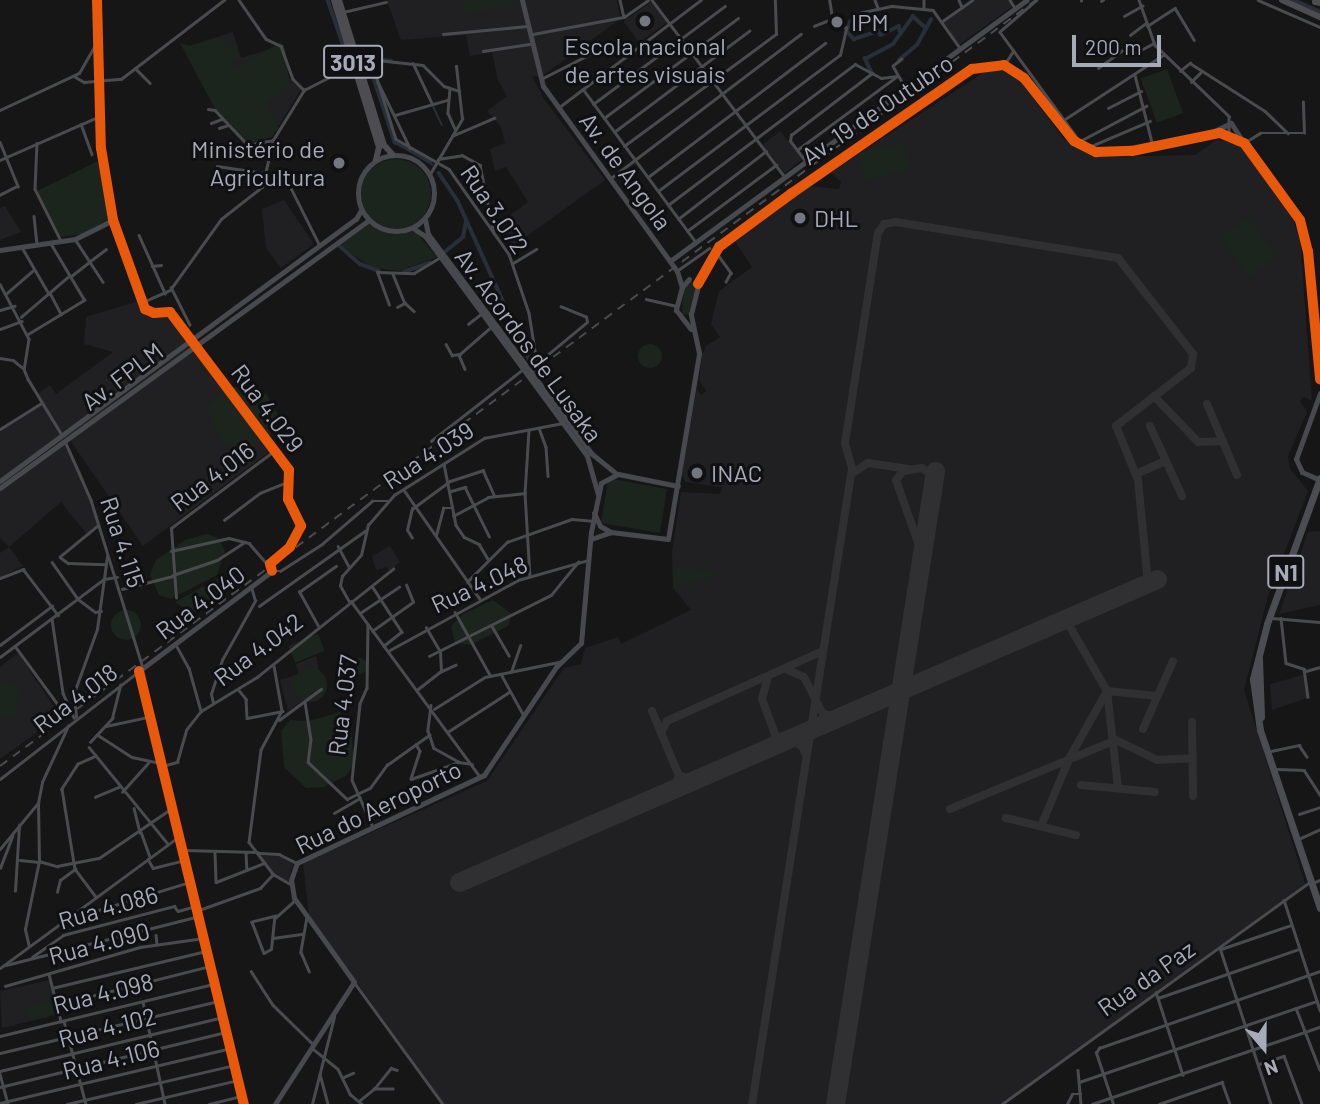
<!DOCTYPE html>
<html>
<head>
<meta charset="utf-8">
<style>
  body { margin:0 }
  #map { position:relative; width:1320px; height:1104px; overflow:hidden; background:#161616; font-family:Barlow,sans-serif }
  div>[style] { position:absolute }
  .built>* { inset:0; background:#202022; transform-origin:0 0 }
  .green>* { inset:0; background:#1c241e; transform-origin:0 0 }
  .round { border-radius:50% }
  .stream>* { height:2px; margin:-1px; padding:0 1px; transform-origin:1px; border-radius:1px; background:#282f39 }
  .canal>* { height:3.5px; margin:-1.75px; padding:0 1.75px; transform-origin:1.75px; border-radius:1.75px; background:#282f39 }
  .river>* { height:5px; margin:-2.5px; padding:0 2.5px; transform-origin:2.5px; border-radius:2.5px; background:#282f39 }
  .taxiway>* { height:8px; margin:-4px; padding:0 4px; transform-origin:4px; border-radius:4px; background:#303032 }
  .runway>* { height:19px; margin:-9.5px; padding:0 9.5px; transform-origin:9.5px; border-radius:9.5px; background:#303032 }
  .street>* { height:2.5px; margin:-1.25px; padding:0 1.25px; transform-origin:1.25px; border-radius:1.25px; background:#4a4b4f }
  .secondary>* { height:5px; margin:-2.5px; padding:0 2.5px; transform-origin:2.5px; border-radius:2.5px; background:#48494e }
  .secondary>.ring { margin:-2.5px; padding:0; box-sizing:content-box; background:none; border:5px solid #48494e; border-radius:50% }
  .primary>* { height:6px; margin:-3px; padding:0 3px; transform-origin:3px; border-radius:3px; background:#4d4d51 }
  .highway>* { height:7px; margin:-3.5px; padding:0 3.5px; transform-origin:3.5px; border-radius:3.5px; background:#4c4d52 }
  .rail>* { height:2px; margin-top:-1px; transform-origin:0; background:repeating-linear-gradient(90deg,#4a4b4f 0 9px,transparent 0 16px) }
  .cycleway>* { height:10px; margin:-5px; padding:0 5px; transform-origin:5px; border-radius:5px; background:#e8590c }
  .dots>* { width:19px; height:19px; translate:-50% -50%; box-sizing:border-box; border:4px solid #101012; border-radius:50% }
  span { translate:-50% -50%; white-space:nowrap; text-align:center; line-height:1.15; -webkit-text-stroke:6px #101012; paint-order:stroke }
  .shield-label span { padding:2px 5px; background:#101012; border:2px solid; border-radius:5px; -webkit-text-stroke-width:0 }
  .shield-label { font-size:23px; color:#a6aab9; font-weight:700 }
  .poi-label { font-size:24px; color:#a6aab9 }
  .left { translate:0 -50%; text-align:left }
  .right { translate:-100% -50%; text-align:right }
  .street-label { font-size:24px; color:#a6aab9 }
  .north { position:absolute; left:1229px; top:1013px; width:70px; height:70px; -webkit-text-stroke:5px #101012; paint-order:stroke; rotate:160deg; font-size:19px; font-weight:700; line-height:28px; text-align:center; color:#a6aab9 }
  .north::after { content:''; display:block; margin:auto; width:24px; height:32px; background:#a6aab9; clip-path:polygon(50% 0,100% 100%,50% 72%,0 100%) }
  .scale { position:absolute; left:1072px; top:35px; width:89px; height:32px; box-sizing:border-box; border:4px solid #a6aab9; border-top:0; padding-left:9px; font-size:21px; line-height:24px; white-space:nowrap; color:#a6aab9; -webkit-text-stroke:5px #101012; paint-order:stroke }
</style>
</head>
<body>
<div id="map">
  <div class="built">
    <i style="clip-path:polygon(387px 0,617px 0,620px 19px,542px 76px,532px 76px,544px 99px,605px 180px,513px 246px,502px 229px,504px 220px,528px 202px,506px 167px,495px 171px,490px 149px,505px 143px,501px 127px,487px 111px,507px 96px,498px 80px,492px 52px,470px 56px,466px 35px,401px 40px)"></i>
    <i style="clip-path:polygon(975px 0,1009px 0,1013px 6px,959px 45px,942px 24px)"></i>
    <i style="left:652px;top:1px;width:26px;height:35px;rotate:54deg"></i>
    <i style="clip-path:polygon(233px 32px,241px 58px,279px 46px,290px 80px,301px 89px,272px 137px,248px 144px,185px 47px)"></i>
    <i style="clip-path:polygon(986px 71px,1003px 71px,1021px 82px,1064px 139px,1095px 157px,1195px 155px,1216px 140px,1231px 142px,1241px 148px,1292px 217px,1300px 239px,1312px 401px,1304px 397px,1300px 401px,1307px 412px,1288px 456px,1290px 469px,1308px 491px,1268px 596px,1244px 690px,1306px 886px,1002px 1104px,444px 1104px,309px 916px,303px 863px,487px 781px,564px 668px,581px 664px,585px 648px,618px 637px,621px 644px,691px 610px,673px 588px,672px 552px,681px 492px,720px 494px,722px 487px,685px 482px,681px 473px,697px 389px,701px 395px,706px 391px,699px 380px,702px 355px,706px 346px,720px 337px,711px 324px,719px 291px,752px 267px,734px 240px,808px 186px,839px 189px,841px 182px,830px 172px)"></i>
    <i style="left:780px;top:131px;width:36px;height:22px;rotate:52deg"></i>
    <i style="clip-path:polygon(284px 200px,314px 244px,281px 268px,266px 248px,262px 209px)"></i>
    <i style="clip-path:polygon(5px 206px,21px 232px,0 240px,0 208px)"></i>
    <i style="clip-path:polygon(142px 300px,154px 313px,167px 310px,269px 452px,143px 546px,70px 440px,66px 444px,81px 471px,99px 525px,89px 537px,61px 502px,9px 547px,23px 566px,0 577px,0 553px,9px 547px,0 538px,0 429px,40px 404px,38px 394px,50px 385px,56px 394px,113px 352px,84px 344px,86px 317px)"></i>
    <i style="clip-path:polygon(1320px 531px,1320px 605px,1279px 614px,1308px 532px)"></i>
    <i style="clip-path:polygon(390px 546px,400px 562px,389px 571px,387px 567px,376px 570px,372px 556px)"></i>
    <i style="clip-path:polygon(18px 653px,60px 716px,0 759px,0 667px)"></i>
    <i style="clip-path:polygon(316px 656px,322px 687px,288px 711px,280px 680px,299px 674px,296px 664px)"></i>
    <i style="clip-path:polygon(1303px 675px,1307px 698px,1272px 710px,1270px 684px)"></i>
    <i style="clip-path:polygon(280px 855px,293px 863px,288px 882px,273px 873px,260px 856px)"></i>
    <i style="clip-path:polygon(50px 980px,60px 1014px,2px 1028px,0 991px)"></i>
  </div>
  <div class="green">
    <i style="clip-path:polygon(463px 0,514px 0,515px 6px,465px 13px)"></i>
    <i style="clip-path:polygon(216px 39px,225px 39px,227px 49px,235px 46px,239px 59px,231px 61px,234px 69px,281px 42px,285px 48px,289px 80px,287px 88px,267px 103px,279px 129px,257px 144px,247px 144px,221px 120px,180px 43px,190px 46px)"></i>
    <i style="left:1167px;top:69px;width:47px;height:28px;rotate:70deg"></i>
    <i style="left:903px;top:143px;width:28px;height:46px;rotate:77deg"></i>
    <i class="round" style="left:361px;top:159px;width:70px;height:70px"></i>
    <i style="clip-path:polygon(100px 160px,111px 218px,83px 234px,60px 237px,37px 191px)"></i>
    <i style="left:1248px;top:217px;width:49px;height:35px;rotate:54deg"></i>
    <i style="clip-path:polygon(367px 223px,386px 233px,416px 232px,437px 257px,400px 271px,372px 268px,338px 244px)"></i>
    <i style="clip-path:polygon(692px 281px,696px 286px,689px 314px,682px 315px,683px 289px)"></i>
    <i class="round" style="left:638px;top:344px;width:24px;height:24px"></i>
    <i style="clip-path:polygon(225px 387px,251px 388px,267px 395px,279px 417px,268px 440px,249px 449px,224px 445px,206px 407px)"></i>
    <i style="clip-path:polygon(614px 479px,667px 489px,660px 533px,601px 523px,608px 481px)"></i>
    <i style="clip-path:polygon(207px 534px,218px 538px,225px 551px,217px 575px,171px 599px,159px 595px,150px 575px,156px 560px,185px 540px)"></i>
    <i style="clip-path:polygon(681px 567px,719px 573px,722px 574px,674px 588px,673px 572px)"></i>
    <i style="clip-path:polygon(220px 577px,228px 581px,222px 593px,192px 614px,175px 602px)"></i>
    <i style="clip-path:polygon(493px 600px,512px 614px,508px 626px,471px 645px,455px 643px,451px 626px,463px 614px)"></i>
    <i class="round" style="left:111px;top:610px;width:30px;height:30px"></i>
    <i style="left:318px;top:634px;width:18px;height:32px;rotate:68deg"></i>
    <i class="round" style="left:351px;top:658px;width:16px;height:16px"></i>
    <i class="round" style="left:293px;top:668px;width:34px;height:34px"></i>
    <i style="clip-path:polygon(0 683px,19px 685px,14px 718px,0 716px)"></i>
    <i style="clip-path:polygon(340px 712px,351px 729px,354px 763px,347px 775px,324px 787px,306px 788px,284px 767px,281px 731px,290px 720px,309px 721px)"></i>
    <i style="left:54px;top:1001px;width:13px;height:30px;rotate:77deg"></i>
  </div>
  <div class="stream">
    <i style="left:383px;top:59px;width:9px;rotate:6deg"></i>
    <i style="left:362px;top:64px;width:13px;rotate:39deg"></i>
    <i style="left:372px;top:72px;width:74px;rotate:71.8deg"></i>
    <i style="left:395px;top:142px;width:44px;rotate:31.2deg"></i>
    <i style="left:432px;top:104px;width:23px;rotate:65deg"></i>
  </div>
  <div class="canal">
    <i style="left:328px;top:0;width:65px;rotate:71deg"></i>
    <i style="left:851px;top:21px;width:11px;rotate:112deg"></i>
    <i style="left:847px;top:31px;width:11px;rotate:49deg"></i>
    <i style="left:854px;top:39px;width:25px;rotate:-18deg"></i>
    <i style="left:878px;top:31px;width:5px;rotate:53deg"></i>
    <i style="left:881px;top:35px;width:20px;rotate:-27deg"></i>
    <i style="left:899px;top:26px;width:5px;rotate:79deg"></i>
    <i style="left:899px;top:60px;width:23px;rotate:-40deg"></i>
    <i style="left:917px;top:45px;width:29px;rotate:-61deg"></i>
    <i style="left:362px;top:64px;width:13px;rotate:39deg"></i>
    <i style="left:372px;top:72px;width:74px;rotate:71.8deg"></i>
    <i style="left:395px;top:142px;width:40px;rotate:28deg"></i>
    <i style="left:872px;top:74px;width:17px;rotate:-115deg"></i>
    <i style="left:865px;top:59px;width:32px;rotate:-28deg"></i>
    <i style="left:893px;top:44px;width:34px;rotate:-54deg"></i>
    <i style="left:913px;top:16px;width:18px;rotate:43deg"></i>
    <i style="left:439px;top:173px;width:34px;rotate:56deg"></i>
    <i style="left:458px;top:201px;width:182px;rotate:65.7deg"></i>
    <i style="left:340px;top:246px;width:27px;rotate:42deg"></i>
    <i style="left:360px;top:264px;width:20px;rotate:20deg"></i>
    <i style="left:446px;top:251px;width:22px;rotate:-39deg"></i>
    <i style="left:463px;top:237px;width:15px;rotate:-79deg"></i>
    <i style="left:404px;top:272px;width:27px;rotate:-20deg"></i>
  </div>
  <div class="river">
    <i style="left:1293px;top:0;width:30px;rotate:24deg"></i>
  </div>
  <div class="taxiway">
    <i style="left:1154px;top:396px;width:64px;rotate:46.3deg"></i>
    <i style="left:1198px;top:442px;width:25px;rotate:-2deg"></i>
    <i style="left:1207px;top:404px;width:77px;rotate:67.1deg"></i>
    <i style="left:1150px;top:426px;width:77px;rotate:65.4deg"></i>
    <i style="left:853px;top:473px;width:18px;rotate:-34deg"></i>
    <i style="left:868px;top:463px;width:41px;rotate:8.3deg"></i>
    <i style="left:1136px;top:474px;width:32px;rotate:-24deg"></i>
    <i style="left:922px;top:554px;width:78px;rotate:-109.4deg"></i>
    <i style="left:896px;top:480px;width:11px;rotate:-52deg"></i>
    <i style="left:903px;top:471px;width:19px;rotate:-9deg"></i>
    <i style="left:922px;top:468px;width:14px;rotate:34deg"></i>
    <i style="left:934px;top:476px;width:17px;rotate:77deg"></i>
    <i style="left:938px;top:493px;width:17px;rotate:123deg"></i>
    <i style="left:1066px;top:620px;width:82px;rotate:60deg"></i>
    <i style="left:1107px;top:691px;width:98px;rotate:83.5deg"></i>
    <i style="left:788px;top:670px;width:17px;rotate:24deg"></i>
    <i style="left:804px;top:677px;width:42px;rotate:62.8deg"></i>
    <i style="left:823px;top:714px;width:16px;rotate:11deg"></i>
    <i style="left:652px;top:711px;width:70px;rotate:67.4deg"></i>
    <i style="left:1192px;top:722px;width:74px;rotate:89.2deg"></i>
    <i style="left:1143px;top:729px;width:74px;rotate:-66.2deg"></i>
    <i style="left:661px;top:733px;width:13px;rotate:-63deg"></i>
    <i style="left:667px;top:721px;width:171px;rotate:-24.2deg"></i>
    <i style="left:784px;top:736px;width:21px;rotate:29deg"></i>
    <i style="left:802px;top:746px;width:10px;rotate:66deg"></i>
    <i style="left:811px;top:736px;width:18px;rotate:-43deg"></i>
    <i style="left:763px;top:750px;width:18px;rotate:-45deg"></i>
    <i style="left:776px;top:737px;width:40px;rotate:-110.2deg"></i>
    <i style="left:762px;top:699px;width:23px;rotate:-75deg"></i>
    <i style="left:1081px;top:785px;width:74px;rotate:5.4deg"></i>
    <i style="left:673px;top:789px;width:14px;rotate:-65deg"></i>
    <i style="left:679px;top:776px;width:16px;rotate:11deg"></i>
    <i style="left:950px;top:809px;width:180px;rotate:-22.6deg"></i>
    <i style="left:1116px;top:740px;width:46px;rotate:26deg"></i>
    <i style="left:1157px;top:760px;width:35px;rotate:-3deg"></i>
    <i style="left:1006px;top:818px;width:72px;rotate:13.7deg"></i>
    <i style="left:1041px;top:826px;width:75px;rotate:-67.2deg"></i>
    <i style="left:1070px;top:757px;width:76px;rotate:-60.7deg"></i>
    <i style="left:1107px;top:691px;width:51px;rotate:5.6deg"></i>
    <i style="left:752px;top:1104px;width:644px;rotate:-81.06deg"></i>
    <i style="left:852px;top:468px;width:26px;rotate:-106deg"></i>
    <i style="left:845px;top:443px;width:213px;rotate:-81.1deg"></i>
    <i style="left:878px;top:233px;width:11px;rotate:-56deg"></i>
    <i style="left:884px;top:224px;width:12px;rotate:-9deg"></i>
    <i style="left:896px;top:222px;width:225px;rotate:9.2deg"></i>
    <i style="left:1118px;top:258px;width:122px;rotate:52deg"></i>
    <i style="left:1193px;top:354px;width:14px;rotate:98deg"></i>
    <i style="left:1191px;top:368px;width:95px;rotate:142.3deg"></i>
    <i style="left:1116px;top:426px;width:58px;rotate:67.8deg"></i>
    <i style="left:1138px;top:480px;width:104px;rotate:84.5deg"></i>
  </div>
  <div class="runway">
    <i style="left:459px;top:882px;width:761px;rotate:-23.47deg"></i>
    <i style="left:835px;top:1104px;width:641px;rotate:-81.02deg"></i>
  </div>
  <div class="street">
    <i style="left:239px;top:0;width:47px;rotate:55.3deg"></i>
    <i style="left:266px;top:39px;width:17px;rotate:25deg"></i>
    <i style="left:281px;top:46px;width:35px;rotate:70deg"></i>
    <i style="left:293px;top:79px;width:16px;rotate:45deg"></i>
    <i style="left:620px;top:0;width:17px;rotate:77deg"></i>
    <i style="left:652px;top:0;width:220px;rotate:53.1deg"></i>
    <i style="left:875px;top:0;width:9px;rotate:69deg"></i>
    <i style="left:924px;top:0;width:8px;rotate:90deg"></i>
    <i style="left:959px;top:0;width:8px;rotate:67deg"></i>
    <i style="left:1010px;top:0;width:9px;rotate:58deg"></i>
    <i style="left:1037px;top:0;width:49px;rotate:139.1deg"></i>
    <i style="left:1000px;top:32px;width:132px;rotate:53.9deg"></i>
    <i style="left:1139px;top:0;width:48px;rotate:70.4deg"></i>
    <i style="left:1155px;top:45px;width:103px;rotate:43.8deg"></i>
    <i style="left:1229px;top:116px;width:18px;rotate:90deg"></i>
    <i style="left:1258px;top:0;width:68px;rotate:23.5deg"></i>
    <i style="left:1081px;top:1px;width:1px;rotate:-90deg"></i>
    <i style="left:1101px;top:1px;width:2px;rotate:-27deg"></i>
    <i style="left:343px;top:12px;width:44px;rotate:-13.1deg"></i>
    <i style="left:854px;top:14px;width:39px;rotate:-12deg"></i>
    <i style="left:892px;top:6px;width:41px;rotate:5.6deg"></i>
    <i style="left:933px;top:10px;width:47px;rotate:54.6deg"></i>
    <i style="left:1124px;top:16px;width:21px;rotate:-29deg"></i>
    <i style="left:941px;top:22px;width:38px;rotate:-35deg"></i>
    <i style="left:814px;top:26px;width:18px;rotate:-22deg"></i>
    <i style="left:1147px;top:26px;width:33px;rotate:-33deg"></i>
    <i style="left:1175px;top:8px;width:37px;rotate:59deg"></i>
    <i style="left:443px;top:34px;width:84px;rotate:-5.4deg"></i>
    <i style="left:533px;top:34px;width:93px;rotate:-10.6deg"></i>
    <i style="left:624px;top:17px;width:29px;rotate:-35deg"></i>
    <i style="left:1130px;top:35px;width:20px;rotate:-37deg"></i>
    <i style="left:483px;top:51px;width:48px;rotate:-8.5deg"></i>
    <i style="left:368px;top:59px;width:55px;rotate:6.2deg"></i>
    <i style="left:423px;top:65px;width:30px;rotate:45deg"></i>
    <i style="left:444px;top:86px;width:16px;rotate:18deg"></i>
    <i style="left:902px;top:59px;width:11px;rotate:142deg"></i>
    <i style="left:893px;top:66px;width:24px;rotate:60deg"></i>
    <i style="left:358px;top:61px;width:9px;rotate:-13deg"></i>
    <i style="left:367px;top:59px;width:12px;rotate:55deg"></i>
    <i style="left:374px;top:69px;width:73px;rotate:72.6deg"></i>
    <i style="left:396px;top:139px;width:61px;rotate:29.5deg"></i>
    <i style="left:449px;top:169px;width:104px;rotate:54.8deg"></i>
    <i style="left:509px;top:254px;width:62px;rotate:71.3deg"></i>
    <i style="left:529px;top:313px;width:51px;rotate:80.9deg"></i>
    <i style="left:413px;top:63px;width:44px;rotate:64.6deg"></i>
    <i style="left:1004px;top:65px;width:17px;rotate:-57deg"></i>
    <i style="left:135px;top:68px;width:21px;rotate:45deg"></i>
    <i style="left:1098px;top:68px;width:29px;rotate:-36deg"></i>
    <i style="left:1121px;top:51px;width:18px"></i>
    <i style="left:1139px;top:51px;width:17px;rotate:-28deg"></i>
    <i style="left:1180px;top:71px;width:13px;rotate:-39deg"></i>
    <i style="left:1190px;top:63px;width:89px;rotate:32.6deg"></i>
    <i style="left:1265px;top:111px;width:32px;rotate:44deg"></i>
    <i style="left:1135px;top:75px;width:73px;rotate:75.8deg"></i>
    <i style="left:74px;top:76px;width:12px;rotate:31deg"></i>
    <i style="left:84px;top:82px;width:37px;rotate:-5deg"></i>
    <i style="left:121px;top:79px;width:130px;rotate:-37.5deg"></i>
    <i style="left:543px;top:78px;width:57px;rotate:-27deg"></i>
    <i style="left:378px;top:82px;width:73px;rotate:64.1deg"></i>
    <i style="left:1191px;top:82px;width:13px;rotate:-45deg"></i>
    <i style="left:450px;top:89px;width:24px;rotate:95deg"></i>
    <i style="left:448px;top:113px;width:17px;rotate:66deg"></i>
    <i style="left:583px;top:89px;width:189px;rotate:53.6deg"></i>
    <i style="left:593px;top:104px;width:164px;rotate:-36.6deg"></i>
    <i style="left:558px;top:108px;width:179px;rotate:-37.1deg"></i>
    <i style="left:1108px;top:108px;width:37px;rotate:-27deg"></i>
    <i style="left:208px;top:109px;width:7px;rotate:8deg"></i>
    <i style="left:215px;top:110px;width:48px;rotate:46.7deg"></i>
    <i style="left:248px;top:145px;width:25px;rotate:-11deg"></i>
    <i style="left:0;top:110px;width:87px;rotate:-25.1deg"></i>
    <i style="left:79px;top:73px;width:36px;rotate:-60deg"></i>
    <i style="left:395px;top:115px;width:54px;rotate:-16.1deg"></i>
    <i style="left:604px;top:118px;width:167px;rotate:-36.7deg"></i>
    <i style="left:1065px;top:119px;width:117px;rotate:-33.1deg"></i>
    <i style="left:211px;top:123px;width:12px;rotate:-20deg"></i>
    <i style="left:81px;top:124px;width:32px;rotate:70deg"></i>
    <i style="left:219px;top:128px;width:9px;rotate:-18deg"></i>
    <i style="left:614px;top:132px;width:169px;rotate:-36.8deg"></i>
    <i style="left:452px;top:136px;width:46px;rotate:-23.2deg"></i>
    <i style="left:1080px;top:141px;width:75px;rotate:-27.9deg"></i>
    <i style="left:0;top:142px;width:48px;rotate:67.8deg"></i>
    <i style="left:18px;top:186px;width:20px;rotate:153deg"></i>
    <i style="left:37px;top:143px;width:46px;rotate:92.5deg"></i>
    <i style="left:35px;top:189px;width:58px;rotate:63.4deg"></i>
    <i style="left:1244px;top:143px;width:19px;rotate:-32deg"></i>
    <i style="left:1260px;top:133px;width:44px"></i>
    <i style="left:1304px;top:133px;width:31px;rotate:-92deg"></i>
    <i style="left:624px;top:146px;width:189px;rotate:-36.4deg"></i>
    <i style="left:776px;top:34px;width:34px;rotate:-92deg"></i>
    <i style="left:1089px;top:147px;width:66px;rotate:-23.1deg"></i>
    <i style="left:797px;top:150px;width:123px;rotate:-36.4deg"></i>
    <i style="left:438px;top:159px;width:24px;rotate:-9deg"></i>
    <i style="left:462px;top:155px;width:21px;rotate:29deg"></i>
    <i style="left:480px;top:165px;width:69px;rotate:78.4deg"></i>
    <i style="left:0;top:160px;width:109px;rotate:-23.7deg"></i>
    <i style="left:805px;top:161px;width:25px;rotate:-127deg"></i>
    <i style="left:790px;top:141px;width:6px;rotate:-81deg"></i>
    <i style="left:791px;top:135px;width:102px;rotate:-37.4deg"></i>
    <i style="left:217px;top:166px;width:69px;rotate:8.4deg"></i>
    <i style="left:285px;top:176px;width:78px;rotate:63.4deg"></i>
    <i style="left:430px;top:174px;width:64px;rotate:-59.8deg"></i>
    <i style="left:462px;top:119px;width:53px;rotate:-96.5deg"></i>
    <i style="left:648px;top:177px;width:222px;rotate:-37.1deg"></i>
    <i style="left:611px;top:178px;width:238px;rotate:-37.2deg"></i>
    <i style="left:658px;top:191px;width:227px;rotate:-36.8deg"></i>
    <i style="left:840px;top:55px;width:28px;rotate:-77deg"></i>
    <i style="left:846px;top:28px;width:14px;rotate:-163deg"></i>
    <i style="left:833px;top:24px;width:24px;rotate:-99deg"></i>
    <i style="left:668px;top:205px;width:234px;rotate:-37deg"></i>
    <i style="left:855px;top:64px;width:30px;rotate:28deg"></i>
    <i style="left:881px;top:78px;width:16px;rotate:-7deg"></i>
    <i style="left:34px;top:216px;width:27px;rotate:84deg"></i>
    <i style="left:678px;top:219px;width:111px;rotate:-37.7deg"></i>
    <i style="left:687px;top:231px;width:111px;rotate:-36.6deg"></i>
    <i style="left:139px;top:235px;width:64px;rotate:65.9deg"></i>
    <i style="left:75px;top:239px;width:51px;rotate:56.9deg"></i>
    <i style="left:23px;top:249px;width:52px;rotate:60deg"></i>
    <i style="left:716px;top:252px;width:26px;rotate:54deg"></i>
    <i style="left:731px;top:273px;width:10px;rotate:119deg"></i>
    <i style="left:89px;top:262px;width:21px;rotate:-37deg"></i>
    <i style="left:513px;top:263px;width:27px;rotate:-31deg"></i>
    <i style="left:152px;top:266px;width:9px;rotate:-6deg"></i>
    <i style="left:678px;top:270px;width:38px;rotate:-35deg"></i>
    <i style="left:393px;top:274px;width:31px;rotate:68deg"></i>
    <i style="left:405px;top:303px;width:12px;rotate:42deg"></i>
    <i style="left:70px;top:277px;width:23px;rotate:-38deg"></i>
    <i style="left:0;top:284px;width:62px;rotate:62.2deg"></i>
    <i style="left:29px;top:339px;width:30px;rotate:99deg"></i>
    <i style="left:24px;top:369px;width:11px;rotate:68deg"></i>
    <i style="left:28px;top:379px;width:66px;rotate:58.7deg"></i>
    <i style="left:171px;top:287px;width:42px;rotate:63.4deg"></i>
    <i style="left:7px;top:293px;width:35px;rotate:-41deg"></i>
    <i style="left:50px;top:293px;width:24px;rotate:62deg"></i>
    <i style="left:646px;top:299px;width:31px;rotate:13deg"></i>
    <i style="left:143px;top:302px;width:30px;rotate:-24deg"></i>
    <i style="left:170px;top:290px;width:87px;rotate:-54.3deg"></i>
    <i style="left:221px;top:219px;width:52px;rotate:-38deg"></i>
    <i style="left:262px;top:187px;width:48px;rotate:-76.8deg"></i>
    <i style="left:273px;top:140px;width:59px;rotate:-58.2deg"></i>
    <i style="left:304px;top:90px;width:55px;rotate:-27deg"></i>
    <i style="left:389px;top:305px;width:35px;rotate:-110deg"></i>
    <i style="left:377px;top:272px;width:37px;rotate:2deg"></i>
    <i style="left:414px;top:273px;width:31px;rotate:-31deg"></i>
    <i style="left:397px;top:307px;width:9px;rotate:-27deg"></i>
    <i style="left:0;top:310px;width:15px;rotate:-16deg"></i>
    <i style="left:21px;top:317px;width:63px;rotate:-40.5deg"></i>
    <i style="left:468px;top:324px;width:18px;rotate:-38deg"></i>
    <i style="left:0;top:329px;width:23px;rotate:-20deg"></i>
    <i style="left:28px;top:334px;width:66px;rotate:-31.3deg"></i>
    <i style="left:84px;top:300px;width:66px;rotate:-120.8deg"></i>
    <i style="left:446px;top:344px;width:13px;rotate:61deg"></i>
    <i style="left:452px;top:355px;width:8px;rotate:-7deg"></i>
    <i style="left:460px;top:354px;width:43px;rotate:-41.2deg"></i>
    <i style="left:459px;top:355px;width:15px;rotate:67deg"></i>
    <i style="left:0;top:358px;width:13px;rotate:9deg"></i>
    <i style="left:13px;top:360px;width:14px;rotate:39deg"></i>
    <i style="left:529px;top:370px;width:75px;rotate:-39.6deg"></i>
    <i style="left:587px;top:322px;width:5px;rotate:-101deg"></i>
    <i style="left:586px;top:317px;width:27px;rotate:-158deg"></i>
    <i style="left:539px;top:428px;width:20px;rotate:70deg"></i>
    <i style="left:546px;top:447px;width:29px;rotate:86deg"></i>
    <i style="left:0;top:429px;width:47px;rotate:-32deg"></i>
    <i style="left:529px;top:430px;width:63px;rotate:93.6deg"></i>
    <i style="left:525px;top:493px;width:83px;rotate:86.6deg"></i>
    <i style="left:65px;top:441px;width:64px;rotate:66.2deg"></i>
    <i style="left:91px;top:500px;width:176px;rotate:72.8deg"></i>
    <i style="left:431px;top:441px;width:117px;rotate:-38deg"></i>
    <i style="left:444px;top:464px;width:62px;rotate:78.9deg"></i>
    <i style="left:456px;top:525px;width:14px;rotate:56deg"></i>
    <i style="left:464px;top:537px;width:17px;rotate:25deg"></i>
    <i style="left:479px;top:544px;width:17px;rotate:59deg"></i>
    <i style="left:404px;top:490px;width:133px;rotate:55.1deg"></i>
    <i style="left:451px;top:491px;width:15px;rotate:-16deg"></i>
    <i style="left:465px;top:487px;width:55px;rotate:63.9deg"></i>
    <i style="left:453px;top:516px;width:40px;rotate:-28deg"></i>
    <i style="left:488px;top:497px;width:37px;rotate:-6deg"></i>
    <i style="left:224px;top:520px;width:45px;rotate:-36.9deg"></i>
    <i style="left:260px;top:493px;width:27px;rotate:-22deg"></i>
    <i style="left:99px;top:525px;width:50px;rotate:140.6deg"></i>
    <i style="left:60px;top:557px;width:10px;rotate:37deg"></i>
    <i style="left:68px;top:563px;width:37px;rotate:2deg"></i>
    <i style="left:436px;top:535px;width:28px;rotate:-75deg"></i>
    <i style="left:443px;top:508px;width:9px"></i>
    <i style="left:412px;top:538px;width:9px;rotate:-122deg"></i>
    <i style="left:407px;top:530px;width:22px;rotate:-77deg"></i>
    <i style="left:412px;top:509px;width:47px;rotate:-36.4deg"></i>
    <i style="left:450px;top:481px;width:35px;rotate:-18deg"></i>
    <i style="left:483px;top:470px;width:27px;rotate:66deg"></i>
    <i style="left:338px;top:546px;width:24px;rotate:62deg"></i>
    <i style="left:171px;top:551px;width:59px;rotate:-12.6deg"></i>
    <i style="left:229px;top:538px;width:21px;rotate:14deg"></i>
    <i style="left:249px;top:543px;width:29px;rotate:49deg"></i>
    <i style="left:52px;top:562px;width:45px;rotate:54.9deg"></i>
    <i style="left:78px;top:599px;width:21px;rotate:37deg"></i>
    <i style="left:95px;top:612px;width:6px;rotate:-9deg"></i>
    <i style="left:272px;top:571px;width:8px"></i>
    <i style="left:280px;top:571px;width:50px;rotate:-32.7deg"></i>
    <i style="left:322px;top:544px;width:66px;rotate:-40.7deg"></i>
    <i style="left:372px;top:501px;width:16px"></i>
    <i style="left:173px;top:575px;width:46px;rotate:-18.8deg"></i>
    <i style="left:217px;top:560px;width:33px;rotate:-33deg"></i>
    <i style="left:0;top:578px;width:25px;rotate:-21deg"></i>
    <i style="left:23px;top:569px;width:58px;rotate:52.7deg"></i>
    <i style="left:467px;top:582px;width:57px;rotate:-45deg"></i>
    <i style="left:507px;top:542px;width:69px;rotate:-19.5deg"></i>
    <i style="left:572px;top:519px;width:21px;rotate:5deg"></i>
    <i style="left:372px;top:586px;width:55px;rotate:56.9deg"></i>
    <i style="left:402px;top:632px;width:23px;rotate:142deg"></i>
    <i style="left:122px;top:589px;width:53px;rotate:-14.3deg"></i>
    <i style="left:176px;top:598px;width:70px;rotate:-94.1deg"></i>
    <i style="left:171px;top:528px;width:129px;rotate:-36.8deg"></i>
    <i style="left:351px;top:601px;width:216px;rotate:53.7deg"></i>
    <i style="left:349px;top:602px;width:18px;rotate:-119deg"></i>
    <i style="left:340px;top:586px;width:10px;rotate:-79deg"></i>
    <i style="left:342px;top:576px;width:28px;rotate:-48deg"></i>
    <i style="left:361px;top:555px;width:31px;rotate:-77deg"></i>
    <i style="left:368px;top:525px;width:40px;rotate:-49deg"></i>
    <i style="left:394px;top:495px;width:107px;rotate:-32.3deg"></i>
    <i style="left:484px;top:438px;width:80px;rotate:-10.8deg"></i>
    <i style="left:259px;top:606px;width:130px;rotate:-35.3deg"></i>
    <i style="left:455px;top:612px;width:72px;rotate:60.9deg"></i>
    <i style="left:360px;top:613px;width:47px;rotate:-33.7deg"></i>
    <i style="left:1272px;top:618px;width:48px;rotate:4.8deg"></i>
    <i style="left:1281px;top:618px;width:45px;rotate:83.7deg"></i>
    <i style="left:1286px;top:663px;width:19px;rotate:18deg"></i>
    <i style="left:1304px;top:669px;width:28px;rotate:82deg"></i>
    <i style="left:52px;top:619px;width:75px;rotate:81.5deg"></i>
    <i style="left:63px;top:693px;width:27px;rotate:66deg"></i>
    <i style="left:368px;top:625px;width:63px;rotate:90.9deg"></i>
    <i style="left:367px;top:688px;width:17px;rotate:114deg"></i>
    <i style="left:360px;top:704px;width:76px;rotate:96deg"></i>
    <i style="left:352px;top:780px;width:49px;rotate:66deg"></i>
    <i style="left:318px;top:626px;width:39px;rotate:-119deg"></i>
    <i style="left:299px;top:592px;width:45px;rotate:-35.1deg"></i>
    <i style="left:492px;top:626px;width:34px;rotate:60deg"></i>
    <i style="left:372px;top:631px;width:50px;rotate:-35.3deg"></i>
    <i style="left:413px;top:602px;width:18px;rotate:-112deg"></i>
    <i style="left:175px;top:643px;width:29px;rotate:61deg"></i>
    <i style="left:189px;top:668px;width:45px;rotate:74.4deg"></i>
    <i style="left:0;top:645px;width:65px;rotate:-36.9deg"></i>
    <i style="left:15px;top:646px;width:84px;rotate:53.7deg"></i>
    <i style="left:65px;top:714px;width:7px;rotate:-27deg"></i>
    <i style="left:388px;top:651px;width:148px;rotate:-28.6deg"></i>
    <i style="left:518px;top:580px;width:73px;rotate:-15.9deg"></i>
    <i style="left:429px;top:656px;width:136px;rotate:-26.6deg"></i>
    <i style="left:551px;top:595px;width:43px;rotate:-50.7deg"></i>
    <i style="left:0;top:657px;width:130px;rotate:-36.9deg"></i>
    <i style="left:104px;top:579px;width:13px;rotate:-9deg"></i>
    <i style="left:274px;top:666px;width:46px;rotate:79.9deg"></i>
    <i style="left:282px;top:711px;width:44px;rotate:118.3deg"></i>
    <i style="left:261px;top:750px;width:93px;rotate:97.4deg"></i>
    <i style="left:249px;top:842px;width:40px;rotate:53deg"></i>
    <i style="left:273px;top:874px;width:20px;rotate:30deg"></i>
    <i style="left:1306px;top:671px;width:15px;rotate:-16deg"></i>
    <i style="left:440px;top:672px;width:17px;rotate:-25deg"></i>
    <i style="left:511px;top:672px;width:28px;rotate:-71deg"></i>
    <i style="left:501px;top:674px;width:46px;rotate:61.2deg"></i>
    <i style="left:238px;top:689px;width:13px;rotate:51deg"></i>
    <i style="left:246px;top:699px;width:19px;rotate:87deg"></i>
    <i style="left:247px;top:718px;width:36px;rotate:-11deg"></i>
    <i style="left:418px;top:689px;width:29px;rotate:-38deg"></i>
    <i style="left:441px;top:671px;width:19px;rotate:-93deg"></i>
    <i style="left:440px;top:652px;width:28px;rotate:-120deg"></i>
    <i style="left:305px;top:702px;width:37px;rotate:81deg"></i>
    <i style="left:311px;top:739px;width:23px;rotate:97deg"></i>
    <i style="left:308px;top:762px;width:54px;rotate:43.5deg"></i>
    <i style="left:347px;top:799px;width:25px;rotate:-26deg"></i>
    <i style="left:370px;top:788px;width:29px;rotate:-54deg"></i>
    <i style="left:387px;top:765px;width:52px;rotate:-35.5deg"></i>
    <i style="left:213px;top:703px;width:9px;rotate:-103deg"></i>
    <i style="left:211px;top:694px;width:36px;rotate:-72deg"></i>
    <i style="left:222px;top:660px;width:68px;rotate:-60.8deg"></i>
    <i style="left:255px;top:601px;width:15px;rotate:-106deg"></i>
    <i style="left:431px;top:705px;width:26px;rotate:97deg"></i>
    <i style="left:428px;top:731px;width:18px;rotate:71deg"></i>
    <i style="left:434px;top:748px;width:29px;rotate:29deg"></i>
    <i style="left:459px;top:762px;width:13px;rotate:9deg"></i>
    <i style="left:434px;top:709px;width:60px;rotate:-32.1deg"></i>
    <i style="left:485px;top:677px;width:76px;rotate:-11.5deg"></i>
    <i style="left:76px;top:717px;width:24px;rotate:-95deg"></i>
    <i style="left:74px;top:693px;width:68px;rotate:-70.2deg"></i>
    <i style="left:97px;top:629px;width:73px;rotate:-82.1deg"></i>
    <i style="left:279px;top:720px;width:52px;rotate:-36.4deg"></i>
    <i style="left:106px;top:726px;width:43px;rotate:-12.1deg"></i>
    <i style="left:449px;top:731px;width:72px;rotate:-33deg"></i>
    <i style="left:98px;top:735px;width:40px;rotate:32.9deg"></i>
    <i style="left:132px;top:757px;width:29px;rotate:12deg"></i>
    <i style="left:90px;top:742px;width:33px;rotate:-47deg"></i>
    <i style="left:112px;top:718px;width:34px;rotate:-76deg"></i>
    <i style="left:416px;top:744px;width:8px;rotate:60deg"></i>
    <i style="left:420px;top:751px;width:29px;rotate:108deg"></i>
    <i style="left:411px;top:779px;width:51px;rotate:-19.5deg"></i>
    <i style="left:89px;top:747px;width:125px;rotate:50.8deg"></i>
    <i style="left:1271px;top:751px;width:29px;rotate:-12deg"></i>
    <i style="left:1299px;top:745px;width:14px;rotate:56deg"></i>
    <i style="left:96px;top:756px;width:20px;rotate:156deg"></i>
    <i style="left:78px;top:764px;width:30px;rotate:123deg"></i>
    <i style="left:62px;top:789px;width:81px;rotate:80.8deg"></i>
    <i style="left:75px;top:869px;width:35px;rotate:53deg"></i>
    <i style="left:162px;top:766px;width:16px;rotate:-15deg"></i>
    <i style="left:177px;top:762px;width:33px;rotate:-74deg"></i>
    <i style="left:186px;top:730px;width:24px;rotate:-52deg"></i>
    <i style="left:201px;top:711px;width:66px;rotate:-31.3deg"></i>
    <i style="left:257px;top:677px;width:174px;rotate:-38.5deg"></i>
    <i style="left:1277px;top:769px;width:27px;rotate:2deg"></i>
    <i style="left:1304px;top:770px;width:30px;rotate:57deg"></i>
    <i style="left:0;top:779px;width:175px;rotate:-37.8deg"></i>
    <i style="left:122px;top:792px;width:39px;rotate:-48deg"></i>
    <i style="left:95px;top:797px;width:26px;rotate:-23deg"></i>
    <i style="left:134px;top:808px;width:25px;rotate:76deg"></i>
    <i style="left:334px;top:813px;width:30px;rotate:-30deg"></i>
    <i style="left:1299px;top:814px;width:22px;rotate:-18deg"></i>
    <i style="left:141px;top:832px;width:27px;rotate:70deg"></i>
    <i style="left:1301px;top:838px;width:21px;rotate:-25deg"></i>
    <i style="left:0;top:849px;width:60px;rotate:-50.4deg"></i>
    <i style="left:38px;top:803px;width:21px;rotate:-79deg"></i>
    <i style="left:42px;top:782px;width:62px;rotate:-65.1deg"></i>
    <i style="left:185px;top:850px;width:72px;rotate:1.6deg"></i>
    <i style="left:215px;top:852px;width:30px;rotate:88deg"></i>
    <i style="left:216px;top:882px;width:52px;rotate:-21.6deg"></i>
    <i style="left:246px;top:853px;width:17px;rotate:87deg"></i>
    <i style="left:259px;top:853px;width:20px;rotate:3deg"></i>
    <i style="left:279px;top:854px;width:18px;rotate:27deg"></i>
    <i style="left:148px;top:859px;width:10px;rotate:61deg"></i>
    <i style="left:153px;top:868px;width:33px;rotate:-14deg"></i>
    <i style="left:20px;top:860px;width:19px;rotate:6deg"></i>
    <i style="left:39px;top:861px;width:19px;rotate:16deg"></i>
    <i style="left:57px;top:866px;width:43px;rotate:-10.8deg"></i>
    <i style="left:99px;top:858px;width:88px;rotate:-34.4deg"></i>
    <i style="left:0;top:868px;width:34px;rotate:-69deg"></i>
    <i style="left:1315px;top:882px;width:5px;rotate:-22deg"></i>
    <i style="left:15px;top:891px;width:66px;rotate:-86.5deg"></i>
    <i style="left:57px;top:892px;width:12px;rotate:-76deg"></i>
    <i style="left:60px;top:880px;width:19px;rotate:-36deg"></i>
    <i style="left:1284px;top:900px;width:116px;rotate:71.9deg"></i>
    <i style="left:199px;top:910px;width:65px;rotate:-19.8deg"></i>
    <i style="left:260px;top:888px;width:19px;rotate:-47deg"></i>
    <i style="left:76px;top:913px;width:13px"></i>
    <i style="left:89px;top:913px;width:106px;rotate:-17.1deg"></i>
    <i style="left:276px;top:916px;width:25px;rotate:166deg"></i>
    <i style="left:252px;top:922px;width:33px;rotate:69deg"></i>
    <i style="left:264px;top:953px;width:8px;rotate:-30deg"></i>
    <i style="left:271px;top:949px;width:30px;rotate:-84deg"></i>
    <i style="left:274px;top:919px;width:28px;rotate:-42deg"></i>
    <i style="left:307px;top:917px;width:36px;rotate:100deg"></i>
    <i style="left:301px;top:952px;width:21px;rotate:67deg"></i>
    <i style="left:156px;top:935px;width:9px;rotate:84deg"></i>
    <i style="left:273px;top:938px;width:30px;rotate:-8deg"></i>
    <i style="left:29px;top:947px;width:18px;rotate:-103deg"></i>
    <i style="left:25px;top:929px;width:69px;rotate:-78.4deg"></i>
    <i style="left:39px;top:861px;width:58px;rotate:-91deg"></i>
    <i style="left:1220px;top:948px;width:164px;rotate:71.9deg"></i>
    <i style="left:1221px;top:949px;width:74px;rotate:-18.9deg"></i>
    <i style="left:32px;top:957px;width:38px;rotate:-35deg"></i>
    <i style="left:63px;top:935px;width:115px;rotate:-14.6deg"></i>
    <i style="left:174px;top:906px;width:6px;rotate:51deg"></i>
    <i style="left:178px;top:911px;width:19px;rotate:-16deg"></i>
    <i style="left:6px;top:965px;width:199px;rotate:-14.2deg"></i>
    <i style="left:0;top:968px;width:220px;rotate:-36.3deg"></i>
    <i style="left:251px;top:971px;width:40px;rotate:57.1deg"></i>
    <i style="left:273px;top:1005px;width:54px;rotate:44.3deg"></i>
    <i style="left:49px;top:974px;width:49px;rotate:75.7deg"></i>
    <i style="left:354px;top:982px;width:151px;rotate:53.9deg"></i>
    <i style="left:5px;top:986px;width:141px;rotate:-16.1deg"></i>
    <i style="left:140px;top:947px;width:64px;rotate:-8.1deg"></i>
    <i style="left:52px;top:988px;width:158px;rotate:-13.5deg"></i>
    <i style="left:1156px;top:992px;width:87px;rotate:72deg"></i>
    <i style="left:1158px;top:998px;width:149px;rotate:-19.2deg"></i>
    <i style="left:143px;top:1002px;width:104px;rotate:77.8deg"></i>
    <i style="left:56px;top:1005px;width:159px;rotate:-14.2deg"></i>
    <i style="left:1296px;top:1008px;width:66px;rotate:68.8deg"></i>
    <i style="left:64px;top:1021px;width:86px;rotate:75.2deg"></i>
    <i style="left:0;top:1036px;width:220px;rotate:-13.7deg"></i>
    <i style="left:312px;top:1048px;width:33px;rotate:39deg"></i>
    <i style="left:338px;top:1069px;width:28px;rotate:64deg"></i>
    <i style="left:350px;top:1094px;width:16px;rotate:40deg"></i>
    <i style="left:0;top:1053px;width:224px;rotate:-13.4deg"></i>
    <i style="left:1259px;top:1064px;width:26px;rotate:-18deg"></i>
    <i style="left:1284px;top:1056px;width:51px;rotate:69.4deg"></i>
    <i style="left:1078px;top:1070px;width:34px;rotate:85deg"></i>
    <i style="left:0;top:1071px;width:229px;rotate:-13.6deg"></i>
    <i style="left:0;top:1074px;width:31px;rotate:75deg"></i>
    <i style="left:320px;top:1074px;width:31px;rotate:75deg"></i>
    <i style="left:344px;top:1077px;width:10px;rotate:-24deg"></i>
    <i style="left:1079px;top:1082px;width:251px;rotate:-18.8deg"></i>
    <i style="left:0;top:1087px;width:232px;rotate:-13.7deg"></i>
    <i style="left:393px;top:1089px;width:19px;rotate:180deg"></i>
    <i style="left:374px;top:1089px;width:27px;rotate:-51deg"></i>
    <i style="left:391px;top:1068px;width:6px;rotate:18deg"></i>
    <i style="left:359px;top:1101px;width:19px;rotate:-39deg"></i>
    <i style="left:0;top:1103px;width:236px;rotate:-13.4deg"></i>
    <i style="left:67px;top:1104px;width:171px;rotate:-13.1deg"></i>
    <i style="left:136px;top:1104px;width:105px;rotate:-13.2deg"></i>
    <i style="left:209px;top:1104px;width:34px;rotate:-14deg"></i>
    <i style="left:312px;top:1104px;width:90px;rotate:-75.8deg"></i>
    <i style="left:1002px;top:1104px;width:377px;rotate:-35.8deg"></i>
    <i style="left:1067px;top:1104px;width:11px;rotate:-63deg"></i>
    <i style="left:1072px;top:1094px;width:9px"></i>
    <i style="left:1092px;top:1104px;width:241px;rotate:-18.7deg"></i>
    <i style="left:1113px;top:1104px;width:54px;rotate:-108.4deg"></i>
    <i style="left:1096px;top:1053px;width:6px;rotate:-59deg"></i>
    <i style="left:1099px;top:1048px;width:234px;rotate:-19.2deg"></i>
    <i style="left:1159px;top:1104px;width:67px;rotate:-19.2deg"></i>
    <i style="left:1222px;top:1082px;width:23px;rotate:70deg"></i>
  </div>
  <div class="secondary">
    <i style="left:97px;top:0;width:148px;rotate:88.5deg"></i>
    <i style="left:101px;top:148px;width:73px;rotate:80.5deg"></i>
    <i style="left:113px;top:220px;width:95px;rotate:70.2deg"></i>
    <i style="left:145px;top:309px;width:10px;rotate:24deg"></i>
    <i style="left:154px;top:313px;width:16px;rotate:-4deg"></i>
    <i style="left:170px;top:312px;width:194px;rotate:53deg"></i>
    <i style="left:287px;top:467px;width:32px;rotate:88deg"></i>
    <i style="left:288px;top:499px;width:27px;rotate:62deg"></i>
    <i style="left:301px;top:523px;width:26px;rotate:115deg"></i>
    <i style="left:290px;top:547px;width:26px;rotate:140deg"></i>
    <i style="left:270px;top:564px;width:7px;rotate:74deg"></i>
    <i style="left:272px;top:571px;width:166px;rotate:143.1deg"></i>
    <i style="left:139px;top:671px;width:446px;rotate:76.4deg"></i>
    <i style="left:522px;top:0;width:89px;rotate:76.3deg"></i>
    <i style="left:543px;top:86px;width:228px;rotate:54.1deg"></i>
    <i style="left:677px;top:271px;width:17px;rotate:73deg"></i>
    <i style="left:1212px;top:132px;width:21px;rotate:-25deg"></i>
    <i style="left:1231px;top:123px;width:20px;rotate:57deg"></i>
    <i class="ring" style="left:358px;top:155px;width:71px;height:71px"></i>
    <i style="left:425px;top:219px;width:15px;rotate:79deg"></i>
    <i style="left:428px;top:234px;width:274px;rotate:53.3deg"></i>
    <i style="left:592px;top:454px;width:32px;rotate:39deg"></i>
    <i style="left:413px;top:228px;width:14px;rotate:34deg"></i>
    <i style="left:425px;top:236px;width:273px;rotate:53.6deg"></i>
    <i style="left:587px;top:456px;width:40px;rotate:74deg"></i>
    <i style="left:0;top:250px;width:76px;rotate:-8.3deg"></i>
    <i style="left:75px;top:239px;width:42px;rotate:-26.6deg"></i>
    <i style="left:670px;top:261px;width:442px;rotate:-36.2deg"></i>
    <i style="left:689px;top:279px;width:11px;rotate:131deg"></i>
    <i style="left:682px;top:287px;width:24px;rotate:105deg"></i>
    <i style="left:676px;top:310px;width:24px;rotate:52deg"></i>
    <i style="left:1320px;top:393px;width:70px;rotate:110deg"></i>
    <i style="left:1296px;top:459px;width:14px;rotate:65deg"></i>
    <i style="left:1302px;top:472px;width:20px;rotate:24deg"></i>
    <i style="left:0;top:481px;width:442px;rotate:-36.4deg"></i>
    <i style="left:356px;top:219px;width:10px;rotate:-61deg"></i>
    <i style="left:0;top:488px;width:456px;rotate:-36deg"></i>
    <i style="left:594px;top:513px;width:14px;rotate:65deg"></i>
    <i style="left:600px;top:526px;width:13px;rotate:29deg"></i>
    <i style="left:611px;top:532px;width:57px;rotate:7deg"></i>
    <i style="left:668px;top:539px;width:189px;rotate:-80.5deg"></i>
    <i style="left:699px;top:353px;width:40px;rotate:-102deg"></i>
    <i style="left:691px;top:314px;width:38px;rotate:-76deg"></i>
    <i style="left:700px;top:277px;width:36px;rotate:-58deg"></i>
    <i style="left:719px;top:247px;width:309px;rotate:-35.1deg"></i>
    <i style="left:972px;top:69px;width:18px;rotate:-16deg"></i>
    <i style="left:989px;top:64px;width:15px;rotate:4deg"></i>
    <i style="left:1004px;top:65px;width:18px;rotate:27deg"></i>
    <i style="left:1020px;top:73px;width:82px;rotate:51.4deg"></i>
    <i style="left:1071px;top:137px;width:29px;rotate:31deg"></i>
    <i style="left:1096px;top:152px;width:36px;rotate:-2deg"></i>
    <i style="left:1132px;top:151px;width:90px;rotate:-11.6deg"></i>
    <i style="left:1220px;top:133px;width:25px;rotate:21deg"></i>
    <i style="left:1243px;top:142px;width:97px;rotate:53.8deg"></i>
    <i style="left:1300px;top:220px;width:32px;rotate:76deg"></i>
    <i style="left:1308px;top:251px;width:129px;rotate:84.6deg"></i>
    <i style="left:591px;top:539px;width:21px;rotate:-19deg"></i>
    <i style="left:275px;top:1104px;width:145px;rotate:-57.1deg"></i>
    <i style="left:354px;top:982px;width:103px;rotate:-125.5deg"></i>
    <i style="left:294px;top:898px;width:18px;rotate:-99deg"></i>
    <i style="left:291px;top:880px;width:18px;rotate:-71deg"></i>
    <i style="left:297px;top:863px;width:207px;rotate:-25.2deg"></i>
    <i style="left:484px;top:775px;width:130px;rotate:-56.3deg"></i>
    <i style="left:556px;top:667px;width:35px;rotate:-44deg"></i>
    <i style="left:581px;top:643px;width:111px;rotate:-84.9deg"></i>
    <i style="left:591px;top:532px;width:50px;rotate:-78.5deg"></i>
    <i style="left:601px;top:483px;width:19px;rotate:-28deg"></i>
    <i style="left:618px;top:474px;width:61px;rotate:11.3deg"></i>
  </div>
  <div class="primary">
    <i style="left:334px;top:0;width:154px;rotate:73deg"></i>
    <i style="left:379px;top:147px;width:13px;rotate:103deg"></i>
    <i style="left:339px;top:0;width:152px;rotate:72.8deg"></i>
    <i style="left:384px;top:145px;width:13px;rotate:48deg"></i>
    <i style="left:1282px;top:0;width:42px;rotate:24.1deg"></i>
  </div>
  <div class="highway">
    <i style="left:1315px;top:1px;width:5px;rotate:11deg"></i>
    <i style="left:1320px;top:478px;width:155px;rotate:110deg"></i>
    <i style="left:1267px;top:624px;width:57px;rotate:104.3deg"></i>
    <i style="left:1253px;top:679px;width:51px;rotate:82.2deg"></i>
    <i style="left:1260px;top:730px;width:188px;rotate:71.4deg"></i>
    <i style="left:1259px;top:659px;width:58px;rotate:88deg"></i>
  </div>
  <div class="rail">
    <i style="left:0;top:766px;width:1288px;rotate:-36.48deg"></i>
  </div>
  <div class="cycleway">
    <i style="left:97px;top:0;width:148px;rotate:88.5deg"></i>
    <i style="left:101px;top:148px;width:73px;rotate:80.5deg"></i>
    <i style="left:113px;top:220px;width:95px;rotate:70.2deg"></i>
    <i style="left:145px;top:309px;width:10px;rotate:24deg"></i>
    <i style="left:154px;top:313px;width:16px;rotate:-4deg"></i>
    <i style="left:170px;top:312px;width:198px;rotate:53deg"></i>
    <i style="left:289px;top:470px;width:29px;rotate:92deg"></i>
    <i style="left:288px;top:499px;width:30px;rotate:64deg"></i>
    <i style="left:301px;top:526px;width:24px;rotate:118deg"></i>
    <i style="left:290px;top:547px;width:26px;rotate:140deg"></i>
    <i style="left:270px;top:564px;width:7px;rotate:74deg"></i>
    <i style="left:698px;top:284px;width:43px;rotate:-60.4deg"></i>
    <i style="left:719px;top:247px;width:91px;rotate:-36.5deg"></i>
    <i style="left:792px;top:193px;width:219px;rotate:-34.6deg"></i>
    <i style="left:972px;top:69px;width:32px;rotate:-7deg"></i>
    <i style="left:1004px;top:65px;width:24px;rotate:33deg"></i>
    <i style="left:1024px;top:78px;width:80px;rotate:51.6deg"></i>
    <i style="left:1074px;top:141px;width:25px;rotate:27deg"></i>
    <i style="left:1096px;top:152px;width:36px;rotate:-2deg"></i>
    <i style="left:1132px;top:151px;width:90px;rotate:-11.6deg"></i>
    <i style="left:1220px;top:133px;width:26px;rotate:23deg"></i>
    <i style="left:1244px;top:143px;width:95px;rotate:54deg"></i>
    <i style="left:1300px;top:220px;width:32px;rotate:76deg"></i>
    <i style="left:1308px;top:251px;width:129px;rotate:84.6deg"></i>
    <i style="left:139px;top:671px;width:446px;rotate:76.4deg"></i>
  </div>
  <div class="dots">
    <i style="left:645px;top:21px;background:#747680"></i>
    <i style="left:837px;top:22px;background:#747680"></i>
    <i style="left:339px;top:163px;background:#747680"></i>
    <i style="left:800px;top:218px;background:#747680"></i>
    <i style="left:697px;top:473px;background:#747680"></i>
  </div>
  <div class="shield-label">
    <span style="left:353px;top:62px">3013</span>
    <span style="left:1286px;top:572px">N1</span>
  </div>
  <div class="poi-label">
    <span class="left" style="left:851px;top:22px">IPM</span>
    <span style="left:645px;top:60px">Escola nacional<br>de artes visuais</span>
    <span class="right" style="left:325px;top:163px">Ministério de<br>Agricultura</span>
    <span class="left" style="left:814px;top:218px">DHL</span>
    <span class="left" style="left:711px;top:473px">INAC</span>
  </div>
  <div class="street-label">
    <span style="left:877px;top:109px;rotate:-34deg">Av. 19 de Outubro</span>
    <span style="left:626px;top:171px;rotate:54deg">Av. de Angola</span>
    <span style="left:495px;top:209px;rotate:56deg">Rua 3.072</span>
    <span style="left:529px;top:345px;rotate:54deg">Av. Acordos de Lusaka</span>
    <span style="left:122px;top:376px;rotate:-37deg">Av. FPLM</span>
    <span style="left:268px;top:408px;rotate:53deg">Rua 4.029</span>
    <span style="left:428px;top:455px;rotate:-33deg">Rua 4.039</span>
    <span style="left:212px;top:476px;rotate:-37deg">Rua 4.016</span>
    <span style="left:123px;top:542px;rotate:72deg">Rua 4.115</span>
    <span style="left:479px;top:584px;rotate:-25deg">Rua 4.048</span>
    <span style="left:200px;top:602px;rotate:-37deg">Rua 4.040</span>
    <span style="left:258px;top:649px;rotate:-37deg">Rua 4.042</span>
    <span style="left:75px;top:698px;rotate:-37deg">Rua 4.018</span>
    <span style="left:342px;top:705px;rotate:-83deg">Rua 4.037</span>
    <span style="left:378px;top:807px;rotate:-26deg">Rua do Aeroporto</span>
    <span style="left:108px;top:907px;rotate:-16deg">Rua 4.086</span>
    <span style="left:99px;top:943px;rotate:-15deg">Rua 4.090</span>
    <span style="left:1146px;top:978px;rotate:-35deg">Rua da Paz</span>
    <span style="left:103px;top:993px;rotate:-14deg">Rua 4.098</span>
    <span style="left:107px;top:1027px;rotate:-14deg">Rua 4.102</span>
    <span style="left:111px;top:1059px;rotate:-14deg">Rua 4.106</span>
  </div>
  <div class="north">N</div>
  <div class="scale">200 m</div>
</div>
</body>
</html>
